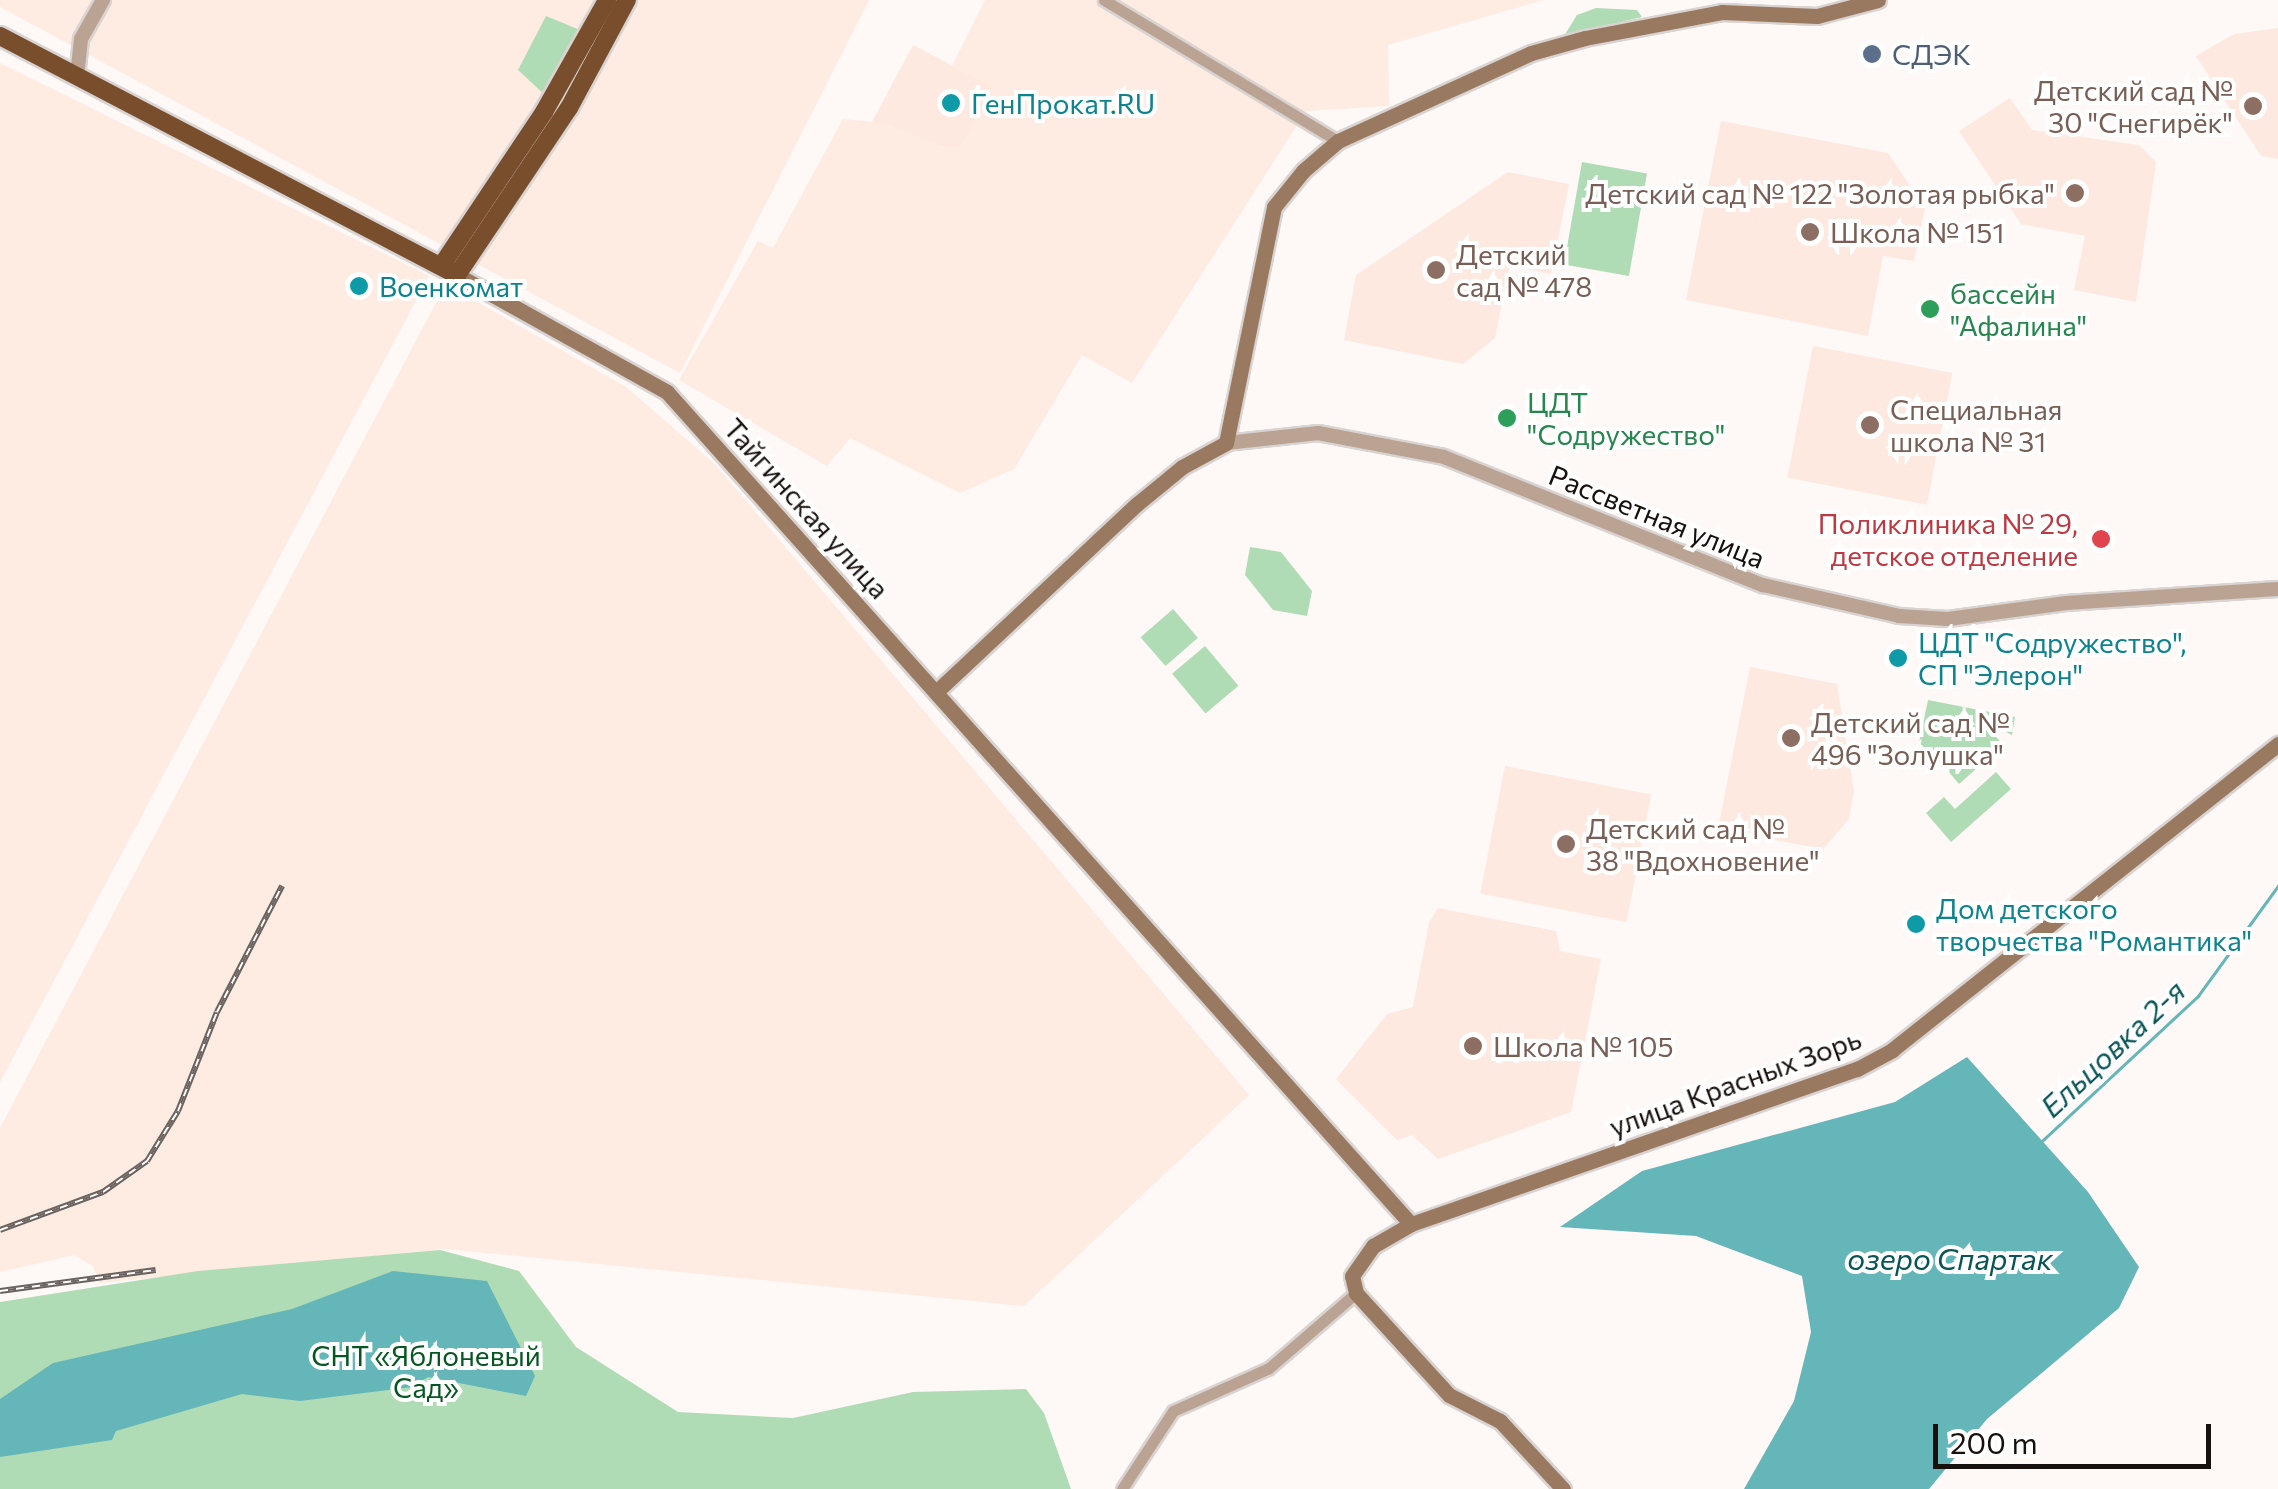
<!DOCTYPE html>
<html>
<head>
<meta charset="utf-8">
<style>
  body { margin:0 }
  #map { position:relative; width:2278px; height:1489px; overflow:hidden; background:#fef8f6; font-family:Commissioner,sans-serif }
  div>[style] { position:absolute }
  .built>* { inset:0; background:#fee9e1; transform-origin:0 0 }
  .industrial>* { inset:0; background:#feebe2 }
  .green>* { inset:0; background:#b0dcb5; transform-origin:0 0 }
  .water>* { inset:0; background:#64b6b8 }
  .stream>* { height:2.5px; margin:-1.25px; padding:0 1.25px; transform-origin:1.25px; border-radius:1.25px; background:#64b6b8 }
  .roads { filter:drop-shadow(2px 0 #d9d3d1) drop-shadow(-2px 0 #d9d3d1) drop-shadow(0 2px #d9d3d1) drop-shadow(0 -2px #d9d3d1) }
  .minor>* { height:11px; margin:-5.5px; padding:0 5.5px; transform-origin:5.5px; border-radius:5.5px; background:#baa392 }
  .tertiary>* { height:14px; margin:-7px; padding:0 7px; transform-origin:7px; border-radius:7px; background:#baa392 }
  .secondary>* { height:15px; margin:-7.5px; padding:0 7.5px; transform-origin:7.5px; border-radius:7.5px; background:#9a7961 }
  .trunk>* { height:18px; margin:-9px; padding:0 9px; transform-origin:9px; border-radius:9px; background:#784e2c }
  .rail>* { height:6px; margin-top:-3px; transform-origin:0; background:repeating-linear-gradient(90deg,#fff 0 8px,#69625f 0 16px); box-sizing:border-box; border-block:2px solid #69625f }
  .dots>* { width:28px; height:28px; translate:-50% -50%; box-sizing:border-box; border:5px solid #fff; border-radius:50% }
  span { translate:-50% -50%; white-space:nowrap; text-align:center; line-height:1.15; -webkit-text-stroke:8px #fff; paint-order:stroke }
  .service-label { font-size:28px; color:#4e5e75 }
  .left { translate:0 -50%; text-align:left }
  .education-label { font-size:28px; color:#785e54 }
  .right { translate:-100% -50%; text-align:right }
  .culture-label { font-size:28px; color:#0d838f }
  .leisure-label { font-size:28px; color:#27864d }
  .street-label { font-size:28px; color:#18100c }
  .health-label { font-size:28px; color:#be3a42 }
  .park-label { font-size:28px; color:#065621 }
  .water-label { font-size:30px; color:#095556; font-style:italic }
  .scale { position:absolute; left:1933px; top:1424px; width:278px; height:45px; box-sizing:border-box; border:5px solid #18100c; border-top:0; padding-left:12px; font-size:30px; line-height:35px; white-space:nowrap; color:#18100c; -webkit-text-stroke:8px #fff; paint-order:stroke }
</style>
</head>
<body>
<div id="map">
  <div class="built">
    <i style="clip-path:polygon(2278px 28px,2278px 159px,2261px 156px,2196px 56px,2234px 34px)"></i>
    <i style="clip-path:polygon(913px 45px,993px 87px,961px 147px,948px 148px,872px 122px)"></i>
    <i style="clip-path:polygon(2010px 98px,2032px 130px,2139px 145px,2156px 162px,2136px 302px,2074px 290px,2085px 236px,2021px 224px,1959px 131px)"></i>
    <i style="clip-path:polygon(1721px 121px,1888px 153px,1925px 208px,1914px 261px,1883px 256px,1868px 336px,1686px 300px)"></i>
    <i style="clip-path:polygon(1508px 172px,1569px 184px,1551px 274px,1509px 266px,1495px 338px,1463px 364px,1344px 340px,1356px 275px)"></i>
    <i style="left:1813px;top:346px;width:142px;height:134px;rotate:11deg"></i>
    <i style="clip-path:polygon(1750px 667px,1837px 684px,1854px 791px,1849px 819px,1823px 849px,1718px 829px)"></i>
    <i style="left:1505px;top:766px;width:149px;height:130px;rotate:11deg"></i>
    <i style="clip-path:polygon(1438px 908px,1556px 931px,1560px 951px,1601px 959px,1571px 1112px,1438px 1159px,1412px 1135px,1397px 1140px,1336px 1079px,1387px 1014px,1413px 1007px,1429px 923px)"></i>
  </div>
  <div class="industrial">
    <i style="clip-path:polygon(0 0,869px 0,680px 373px,0 7px)"></i>
    <i style="clip-path:polygon(985px 0,1543px 0,1388px 45px,1389px 106px,1306px 111px,1132px 383px,1082px 355px,1014px 469px,960px 493px,850px 438px,827px 466px,679px 380px,758px 241px,773px 248px,843px 119px,884px 123px,947px 148px,961px 146px,993px 88px,952px 66px)"></i>
    <i style="clip-path:polygon(0 63px,429px 276px,0 1082px)"></i>
    <i style="clip-path:polygon(446px 284px,626px 387px,715px 464px,1249px 1095px,1024px 1306px,447px 1249px,99px 1283px,93px 1266px,74px 1255px,0 1272px,0 1128px)"></i>
  </div>
  <div class="green">
    <i style="clip-path:polygon(1596px 8px,1637px 10px,1642px 17px,1564px 36px,1577px 15px)"></i>
    <i style="clip-path:polygon(546px 16px,580px 30px,545px 95px,518px 70px)"></i>
    <i style="left:1582px;top:162px;width:66px;height:104px;rotate:10deg"></i>
    <i style="clip-path:polygon(1250px 547px,1281px 552px,1312px 591px,1307px 616px,1273px 610px,1245px 575px)"></i>
    <i style="left:1173px;top:609px;width:38px;height:43px;rotate:49deg"></i>
    <i style="left:1205px;top:646px;width:52px;height:43px;rotate:50deg"></i>
    <i style="clip-path:polygon(1928px 700px,2015px 717px,2012px 735px,1983px 721px,2003px 745px,1959px 784px,1937px 758px,1917px 753px)"></i>
    <i style="clip-path:polygon(1996px 772px,2011px 789px,1951px 842px,1926px 813px,1944px 797px,1955px 809px)"></i>
    <i style="clip-path:polygon(440px 1250px,519px 1271px,576px 1347px,678px 1412px,793px 1418px,913px 1392px,1026px 1389px,1044px 1413px,1071px 1489px,0 1489px,0 1302px,198px 1271px)"></i>
  </div>
  <div class="water">
    <i style="clip-path:polygon(1967px 1057px,2088px 1192px,2139px 1267px,2119px 1308px,1987px 1419px,1929px 1489px,1744px 1489px,1794px 1401px,1811px 1332px,1802px 1276px,1696px 1236px,1560px 1227px,1642px 1171px,1895px 1102px)"></i>
    <i style="clip-path:polygon(393px 1271px,487px 1281px,535px 1376px,526px 1396px,428px 1377px,412px 1387px,300px 1401px,242px 1394px,116px 1431px,112px 1440px,0 1457px,0 1399px,53px 1363px,292px 1309px)"></i>
  </div>
  <div class="stream">
    <i style="left:2042px;top:1141px;width:213px;rotate:-42.9deg"></i>
    <i style="left:2198px;top:996px;width:136px;rotate:-54deg"></i>
  </div>
  <div class="roads">
    <div class="minor">
      <i style="left:1104px;top:0;width:273px;rotate:31.1deg"></i>
      <i style="left:1122px;top:1489px;width:93px;rotate:-56.8deg"></i>
      <i style="left:1173px;top:1411px;width:105px;rotate:-24.1deg"></i>
      <i style="left:1269px;top:1368px;width:115px;rotate:-40.8deg"></i>
    </div>
    <div class="tertiary">
      <i style="left:77px;top:77px;width:38px;rotate:-84deg"></i>
      <i style="left:81px;top:39px;width:45px;rotate:-60.6deg"></i>
      <i style="left:1226px;top:443px;width:93px;rotate:-6.2deg"></i>
      <i style="left:1318px;top:433px;width:128px;rotate:10.8deg"></i>
      <i style="left:1444px;top:457px;width:344px;rotate:21.9deg"></i>
      <i style="left:1763px;top:585px;width:139px;rotate:12.8deg"></i>
      <i style="left:1899px;top:616px;width:49px;rotate:3.5deg"></i>
      <i style="left:1948px;top:619px;width:119px;rotate:-7.7deg"></i>
      <i style="left:2066px;top:603px;width:212px;rotate:-3.8deg"></i>
    </div>
    <div class="secondary">
      <i style="left:457px;top:275px;width:240px;rotate:29.1deg"></i>
      <i style="left:667px;top:392px;width:1116px;rotate:48.2deg"></i>
      <i style="left:936px;top:692px;width:275px;rotate:-43.1deg"></i>
      <i style="left:1137px;top:504px;width:58px;rotate:-39.4deg"></i>
      <i style="left:1182px;top:467px;width:50px;rotate:-28.6deg"></i>
      <i style="left:1226px;top:443px;width:241px;rotate:-78.5deg"></i>
      <i style="left:1274px;top:207px;width:46px;rotate:-51.1deg"></i>
      <i style="left:1303px;top:171px;width:46px;rotate:-40.6deg"></i>
      <i style="left:1338px;top:141px;width:212px;rotate:-24.5deg"></i>
      <i style="left:1531px;top:53px;width:56px;rotate:-15.5deg"></i>
      <i style="left:1585px;top:38px;width:139px;rotate:-10.7deg"></i>
      <i style="left:1722px;top:12px;width:95px;rotate:2.4deg"></i>
      <i style="left:1817px;top:16px;width:63px;rotate:-14.7deg"></i>
      <i style="left:1563px;top:1489px;width:93px;rotate:-132.8deg"></i>
      <i style="left:1500px;top:1421px;width:57px;rotate:-153deg"></i>
      <i style="left:1449px;top:1395px;width:138px;rotate:-132.4deg"></i>
      <i style="left:1356px;top:1293px;width:17px;rotate:-103deg"></i>
      <i style="left:1352px;top:1276px;width:37px;rotate:-55deg"></i>
      <i style="left:1373px;top:1246px;width:44px;rotate:-30.1deg"></i>
      <i style="left:1411px;top:1224px;width:472px;rotate:-19.2deg"></i>
      <i style="left:1857px;top:1069px;width:40px;rotate:-28deg"></i>
      <i style="left:1892px;top:1050px;width:493px;rotate:-38.4deg"></i>
    </div>
    <div class="trunk">
      <i style="left:0;top:36px;width:516px;rotate:27.61deg"></i>
      <i style="left:457px;top:275px;width:201px;rotate:-56.2deg"></i>
      <i style="left:569px;top:108px;width:123px;rotate:-61.8deg"></i>
      <i style="left:442px;top:265px;width:184px;rotate:-56.3deg"></i>
      <i style="left:544px;top:112px;width:129px;rotate:-60.6deg"></i>
    </div>
  </div>
  <div class="rail">
    <i style="left:0;top:1230px;width:110px;rotate:-20.3deg"></i>
    <i style="left:103px;top:1192px;width:54px;rotate:-35.2deg"></i>
    <i style="left:147px;top:1161px;width:59px;rotate:-58.2deg"></i>
    <i style="left:178px;top:1111px;width:106px;rotate:-68.5deg"></i>
    <i style="left:217px;top:1012px;width:142px;rotate:-62.7deg"></i>
    <i style="left:0;top:1291px;width:157px;rotate:-7.7deg"></i>
  </div>
  <div class="dots">
    <i style="left:1872px;top:54px;background:#5c6f8a"></i>
    <i style="left:951px;top:103px;background:#0f9aa8"></i>
    <i style="left:2253px;top:106px;background:#8d6e63"></i>
    <i style="left:2075px;top:193px;background:#8d6e63"></i>
    <i style="left:1810px;top:232px;background:#8d6e63"></i>
    <i style="left:1436px;top:270px;background:#8d6e63"></i>
    <i style="left:359px;top:286px;background:#0f9aa8"></i>
    <i style="left:1930px;top:309px;background:#2e9e5b"></i>
    <i style="left:1507px;top:418px;background:#2e9e5b"></i>
    <i style="left:1870px;top:425px;background:#8d6e63"></i>
    <i style="left:2101px;top:539px;background:#e0444e"></i>
    <i style="left:1898px;top:658px;background:#0f9aa8"></i>
    <i style="left:1791px;top:738px;background:#8d6e63"></i>
    <i style="left:1566px;top:844px;background:#8d6e63"></i>
    <i style="left:1916px;top:924px;background:#0f9aa8"></i>
    <i style="left:1473px;top:1046px;background:#8d6e63"></i>
  </div>
  <div class="service-label">
    <span class="left" style="left:1892px;top:54px">СДЭК</span>
  </div>
  <div class="education-label">
    <span class="right" style="left:2233px;top:106px">Детский сад №<br>30 "Снегирёк"</span>
    <span class="right" style="left:2055px;top:193px">Детский сад № 122 "Золотая рыбка"</span>
    <span class="left" style="left:1830px;top:232px">Школа № 151</span>
    <span class="left" style="left:1456px;top:270px">Детский<br>сад № 478</span>
    <span class="left" style="left:1890px;top:425px">Специальная<br>школа № 31</span>
    <span class="left" style="left:1811px;top:738px">Детский сад №<br>496 "Золушка"</span>
    <span class="left" style="left:1586px;top:844px">Детский сад №<br>38 "Вдохновение"</span>
    <span class="left" style="left:1493px;top:1046px">Школа № 105</span>
  </div>
  <div class="culture-label">
    <span class="left" style="left:971px;top:103px">ГенПрокат.RU</span>
    <span class="left" style="left:379px;top:286px">Военкомат</span>
    <span class="left" style="left:1918px;top:658px">ЦДТ "Содружество",<br>СП "Элерон"</span>
    <span class="left" style="left:1936px;top:924px">Дом детского<br>творчества "Романтика"</span>
  </div>
  <div class="leisure-label">
    <span class="left" style="left:1950px;top:309px">бассейн<br>"Афалина"</span>
    <span class="left" style="left:1527px;top:418px">ЦДТ<br>"Содружество"</span>
  </div>
  <div class="street-label">
    <span style="left:807px;top:508px;rotate:48deg">Тайгинская улица</span>
    <span style="left:1657px;top:516px;rotate:22deg">Рассветная улица</span>
    <span style="left:1735px;top:1082px;rotate:-20deg">улица Красных Зорь</span>
  </div>
  <div class="health-label">
    <span class="right" style="left:2078px;top:539px">Поликлиника № 29,<br>детское отделение</span>
  </div>
  <div class="park-label">
    <span style="left:426px;top:1371px">СНТ «Яблоневый<br>Сад»</span>
  </div>
  <div class="water-label">
    <span style="left:2112px;top:1048px;rotate:-43deg">Ельцовка 2-я</span>
    <span style="left:1950px;top:1258px">озеро Спартак</span>
  </div>
  <div class="scale">200 m</div>
</div>
</body>
</html>
